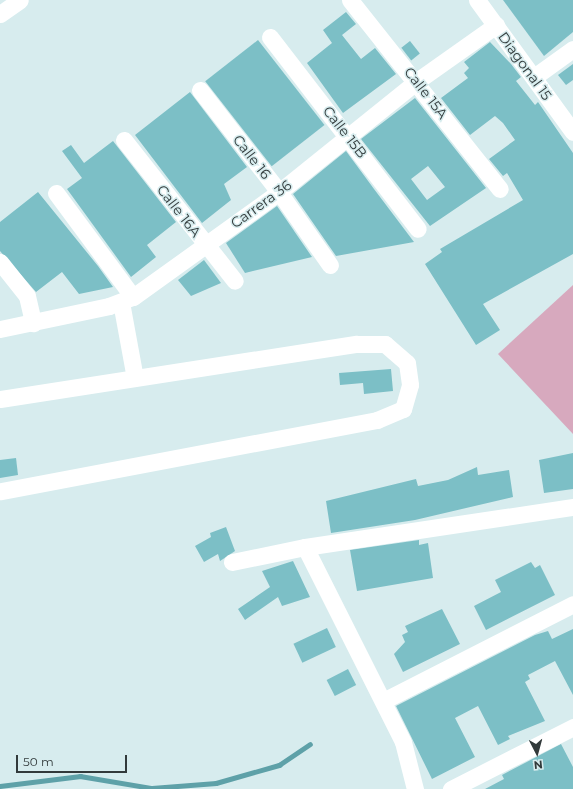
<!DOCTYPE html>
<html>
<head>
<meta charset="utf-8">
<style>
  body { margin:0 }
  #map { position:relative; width:573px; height:789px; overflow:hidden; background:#d7ecee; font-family:Montserrat,sans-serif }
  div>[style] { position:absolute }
  .green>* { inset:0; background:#d7a9be }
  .stream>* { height:4.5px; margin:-2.25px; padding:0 2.25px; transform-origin:2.25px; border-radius:2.25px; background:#5ea1a8 }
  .building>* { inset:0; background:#7cbfc6; transform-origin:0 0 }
  .street>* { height:17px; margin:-8.5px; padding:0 8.5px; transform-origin:8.5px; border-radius:8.5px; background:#fff }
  span { translate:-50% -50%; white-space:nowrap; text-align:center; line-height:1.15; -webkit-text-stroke:3px #d7ecee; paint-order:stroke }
  .street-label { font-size:14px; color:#323a3b }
  .north { position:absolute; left:517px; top:733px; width:40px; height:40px; -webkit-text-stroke:3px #d7ecee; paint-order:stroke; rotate:174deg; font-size:11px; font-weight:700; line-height:16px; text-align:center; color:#323a3b }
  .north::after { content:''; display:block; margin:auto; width:14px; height:18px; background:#323a3b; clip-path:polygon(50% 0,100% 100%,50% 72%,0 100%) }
  .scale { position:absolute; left:16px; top:755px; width:111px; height:18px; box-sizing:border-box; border:2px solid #323a3b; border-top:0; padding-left:5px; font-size:12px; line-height:14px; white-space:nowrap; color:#323a3b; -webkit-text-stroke:3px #d7ecee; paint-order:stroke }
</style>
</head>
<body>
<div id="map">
  <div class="green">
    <i style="clip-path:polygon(573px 285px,573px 434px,498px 354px)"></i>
  </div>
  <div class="stream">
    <i style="left:0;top:786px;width:81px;rotate:-7.1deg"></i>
    <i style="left:80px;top:776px;width:73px;rotate:9.5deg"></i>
    <i style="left:152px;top:788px;width:64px;rotate:-4.5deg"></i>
    <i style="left:216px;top:783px;width:66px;rotate:-15.9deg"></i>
    <i style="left:279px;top:765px;width:37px;rotate:-34deg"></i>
  </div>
  <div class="building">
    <i style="clip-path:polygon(503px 0,573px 0,573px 32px,544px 56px)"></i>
    <i style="clip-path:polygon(346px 12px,356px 24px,342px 35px,361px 59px,375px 48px,396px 74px,343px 113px,307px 63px,332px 43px,323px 30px)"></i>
    <i style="left:258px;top:40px;width:108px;height:67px;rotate:52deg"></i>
    <i style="left:410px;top:41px;width:16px;height:11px;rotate:52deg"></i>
    <i style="clip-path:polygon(490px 42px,511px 64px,521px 77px,516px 81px,535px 105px,538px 102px,573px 153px,573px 254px,483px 304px,500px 330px,476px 345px,425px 264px,442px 252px,440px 249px,523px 200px,507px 173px,503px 176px,489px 159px,515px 140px,503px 123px,495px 116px,470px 135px,441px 98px,468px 78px,464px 73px,469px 68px,464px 62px)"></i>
    <i style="clip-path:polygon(573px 64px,573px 80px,566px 85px,558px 75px)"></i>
    <i style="clip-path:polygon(190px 92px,247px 167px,224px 184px,231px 200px,202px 223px,135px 135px)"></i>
    <i style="clip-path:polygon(evenodd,415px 98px,486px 188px,430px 226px,361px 139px,415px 98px,428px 166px,445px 187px,427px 200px,411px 179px,428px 166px)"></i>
    <i style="clip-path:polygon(113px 141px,176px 222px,147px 245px,156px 257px,131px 277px,67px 189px,82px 178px,62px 151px,71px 145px,84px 163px)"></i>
    <i style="clip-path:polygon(346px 151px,374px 189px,414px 242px,336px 256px,293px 194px)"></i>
    <i style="clip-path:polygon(38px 192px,98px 266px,113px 287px,79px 294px,62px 272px,36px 292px,0 251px,0 222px)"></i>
    <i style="clip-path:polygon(277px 206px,312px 257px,245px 273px,226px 243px)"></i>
    <i style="clip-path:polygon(204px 260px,221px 283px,191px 296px,178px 280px)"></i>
    <i style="clip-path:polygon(391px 369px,393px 391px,364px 394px,363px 383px,340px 385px,339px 373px)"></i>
    <i style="clip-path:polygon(573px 453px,573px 489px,544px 493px,539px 460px)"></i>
    <i style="clip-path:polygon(16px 458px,18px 475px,0 478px,0 460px)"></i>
    <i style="clip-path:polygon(477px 467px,478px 475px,509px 470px,513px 497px,415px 520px,331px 533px,326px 501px,416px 479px,418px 486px,448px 480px)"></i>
    <i style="clip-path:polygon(226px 527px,235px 551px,220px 561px,218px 554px,204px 562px,195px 546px,211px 537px,210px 533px)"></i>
    <i style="clip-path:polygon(419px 540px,419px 545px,428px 543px,433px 578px,357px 591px,350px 550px)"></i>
    <i style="clip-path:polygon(293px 561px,310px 597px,282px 606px,278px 597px,245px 620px,238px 609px,270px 587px,262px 571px)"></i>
    <i style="clip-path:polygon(531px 562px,535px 568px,540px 565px,555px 595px,486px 630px,474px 606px,501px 592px,495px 580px)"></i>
    <i style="clip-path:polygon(442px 609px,460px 644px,403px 672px,394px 654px,405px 642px,402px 635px,408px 632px,405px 626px)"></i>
    <i style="left:327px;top:628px;width:21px;height:37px;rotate:65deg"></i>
    <i style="clip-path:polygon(573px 629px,573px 695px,555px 661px,528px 675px,530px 679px,525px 682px,545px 721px,508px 736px,510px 739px,498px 745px,478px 706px,455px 718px,475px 757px,432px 779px,396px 706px,535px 635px,548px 631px,552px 639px)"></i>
    <i style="left:348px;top:669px;width:18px;height:24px;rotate:63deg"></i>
    <i style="clip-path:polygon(561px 744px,573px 767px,573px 789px,485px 789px,504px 779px,502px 775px)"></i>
  </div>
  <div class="street">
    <i style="left:350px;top:0;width:241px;rotate:51.6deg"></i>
    <i style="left:477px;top:0;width:163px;rotate:54deg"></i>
    <i style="left:0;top:14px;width:24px;rotate:-35deg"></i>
    <i style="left:270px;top:37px;width:242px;rotate:52.4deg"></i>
    <i style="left:534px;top:77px;width:48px;rotate:-35.7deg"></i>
    <i style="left:200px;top:90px;width:129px;rotate:52.2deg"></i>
    <i style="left:279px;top:192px;width:89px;rotate:55.1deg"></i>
    <i style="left:124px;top:140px;width:179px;rotate:51.8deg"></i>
    <i style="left:56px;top:193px;width:129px;rotate:53.5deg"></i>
    <i style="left:0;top:262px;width:43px;rotate:51.5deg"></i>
    <i style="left:27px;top:296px;width:28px;rotate:77deg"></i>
    <i style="left:121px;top:302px;width:77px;rotate:79.6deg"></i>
    <i style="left:0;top:329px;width:111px;rotate:-11.9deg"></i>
    <i style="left:109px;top:306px;width:26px;rotate:-21deg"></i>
    <i style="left:133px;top:297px;width:180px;rotate:-35.7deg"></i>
    <i style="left:279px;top:192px;width:177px;rotate:-38.8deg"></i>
    <i style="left:417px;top:81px;width:97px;rotate:-35.3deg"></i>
    <i style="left:0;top:399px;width:361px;rotate:-8.8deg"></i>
    <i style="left:357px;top:344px;width:28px"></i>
    <i style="left:385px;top:344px;width:29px;rotate:41deg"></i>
    <i style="left:407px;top:363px;width:22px;rotate:82deg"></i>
    <i style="left:410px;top:385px;width:25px;rotate:106deg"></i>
    <i style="left:403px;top:409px;width:28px;rotate:157deg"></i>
    <i style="left:377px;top:420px;width:384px;rotate:169.3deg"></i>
    <i style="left:305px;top:547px;width:218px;rotate:63.3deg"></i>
    <i style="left:403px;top:742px;width:49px;rotate:75.7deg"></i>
    <i style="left:232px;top:562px;width:75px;rotate:-11.6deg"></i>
    <i style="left:305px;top:547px;width:271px;rotate:-8.5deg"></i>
    <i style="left:383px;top:701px;width:213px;rotate:-27deg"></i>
    <i style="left:451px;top:789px;width:137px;rotate:-26.9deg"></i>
  </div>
  <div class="street-label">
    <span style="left:525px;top:66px;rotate:54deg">Diagonal 15</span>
    <span style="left:426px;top:93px;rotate:52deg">Calle 15A</span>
    <span style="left:345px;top:132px;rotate:52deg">Calle 15B</span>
    <span style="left:252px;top:157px;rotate:52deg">Calle 16</span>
    <span style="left:261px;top:204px;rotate:-36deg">Carrera 36</span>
    <span style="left:179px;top:211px;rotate:52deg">Calle 16A</span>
  </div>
  <div class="north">N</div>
  <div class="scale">50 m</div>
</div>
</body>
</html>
